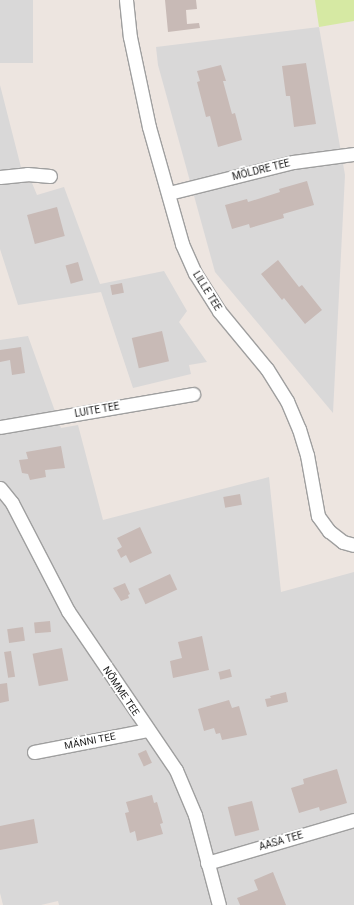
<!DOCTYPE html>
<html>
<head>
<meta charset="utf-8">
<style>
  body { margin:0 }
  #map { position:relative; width:354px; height:905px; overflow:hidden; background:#ede5e0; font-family:Roboto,sans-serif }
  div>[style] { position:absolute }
  .residential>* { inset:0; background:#d9d8d8; transform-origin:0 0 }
  .grass>* { inset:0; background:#d6e9a3 }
  .building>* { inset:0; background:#c8bab6; transform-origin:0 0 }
  .roads { filter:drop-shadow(1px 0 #9f9f9f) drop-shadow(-1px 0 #9f9f9f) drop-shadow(0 1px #9f9f9f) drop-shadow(0 -1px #9f9f9f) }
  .street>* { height:13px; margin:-6.5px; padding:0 6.5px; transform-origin:6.5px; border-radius:6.5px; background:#fff }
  span { translate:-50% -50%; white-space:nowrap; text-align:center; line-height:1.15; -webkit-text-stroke:4px #fff; paint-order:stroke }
  .street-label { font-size:10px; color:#1b1b1b }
</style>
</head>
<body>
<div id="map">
  <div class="residential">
    <i style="left:0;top:0;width:33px;height:63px"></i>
    <i style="clip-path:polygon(319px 27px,345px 175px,333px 413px,215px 272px,158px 65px,156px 47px)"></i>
    <i style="clip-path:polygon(0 85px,25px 183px,32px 183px,37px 195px,64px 187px,100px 284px,164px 271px,187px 311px,179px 322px,207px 362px,189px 365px,191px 374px,133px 388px,101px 292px,18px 305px,0 249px)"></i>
    <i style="clip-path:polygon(28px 336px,61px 428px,78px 425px,103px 520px,269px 477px,281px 592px,354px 572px,354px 905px,59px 905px,58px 901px,41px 905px,3px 905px,0 893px,0 340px)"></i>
  </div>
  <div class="grass">
    <i style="clip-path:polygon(315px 0,354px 0,354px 21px,319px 27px)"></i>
  </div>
  <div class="building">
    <i style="clip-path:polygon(165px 0,196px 0,197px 9px,186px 10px,187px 24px,199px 23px,200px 28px,168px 32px)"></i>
    <i style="clip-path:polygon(306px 63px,316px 124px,294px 127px,290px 96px,286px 96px,282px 66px)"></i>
    <i style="clip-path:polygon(221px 65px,226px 81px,223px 81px,232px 114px,235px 113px,242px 140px,218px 147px,210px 116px,206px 117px,197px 82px,200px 81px,197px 71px)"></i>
    <i style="clip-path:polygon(307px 181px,314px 205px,283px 214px,284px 218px,250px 228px,249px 224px,232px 229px,225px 205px,247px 199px,248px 202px,280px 192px,279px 189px)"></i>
    <i style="left:57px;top:207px;width:30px;height:31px;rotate:75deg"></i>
    <i style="clip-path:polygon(278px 260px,299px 287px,302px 285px,322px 310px,305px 324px,284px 298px,282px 300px,261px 274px)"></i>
    <i style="left:78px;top:262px;width:19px;height:13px;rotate:74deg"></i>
    <i style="left:122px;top:283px;width:10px;height:12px;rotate:79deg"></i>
    <i style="left:162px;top:331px;width:31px;height:31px;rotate:77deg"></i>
    <i style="clip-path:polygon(21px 347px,25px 373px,12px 375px,10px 360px,0 362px,0 350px)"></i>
    <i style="clip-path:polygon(61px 446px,65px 468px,45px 470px,46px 477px,30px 480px,28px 474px,22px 473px,19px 460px,28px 459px,26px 452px)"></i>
    <i style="left:240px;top:494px;width:11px;height:17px;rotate:80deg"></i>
    <i style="clip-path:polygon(140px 527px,152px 553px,130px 563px,126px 555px,121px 558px,117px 550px,122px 547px,117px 538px)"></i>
    <i style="left:170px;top:574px;width:17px;height:35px;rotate:65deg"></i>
    <i style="clip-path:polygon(125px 583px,130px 594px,128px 595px,129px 598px,121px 601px,113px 588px)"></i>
    <i style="left:50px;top:621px;width:11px;height:16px;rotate:85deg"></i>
    <i style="left:23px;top:627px;width:14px;height:16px;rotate:82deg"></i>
    <i style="clip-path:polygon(202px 636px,209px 670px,173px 678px,170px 661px,182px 658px,178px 642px)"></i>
    <i style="left:62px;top:648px;width:33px;height:30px;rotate:79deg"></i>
    <i style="left:11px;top:651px;width:26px;height:7px;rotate:81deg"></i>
    <i style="left:230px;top:669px;width:8px;height:12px;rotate:76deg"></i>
    <i style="clip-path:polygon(7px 683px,9px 701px,0 703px,0 684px)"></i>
    <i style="clip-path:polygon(286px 692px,288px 702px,267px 707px,265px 699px,271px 698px,270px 696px)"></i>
    <i style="clip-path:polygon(229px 700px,232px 708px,239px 706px,247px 735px,222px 740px,220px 733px,216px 734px,214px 728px,204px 731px,198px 709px)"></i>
    <i style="left:146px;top:750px;width:14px;height:9px;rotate:65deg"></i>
    <i style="clip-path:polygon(337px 769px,347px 803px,320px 811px,319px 807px,299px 813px,291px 788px,304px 784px,303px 779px)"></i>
    <i style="clip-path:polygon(152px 795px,154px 803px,157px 802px,163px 823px,160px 824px,163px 834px,137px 841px,135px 831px,130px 833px,125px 813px,129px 812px,126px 802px)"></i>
    <i style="left:252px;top:801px;width:30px;height:25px;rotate:76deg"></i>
    <i style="clip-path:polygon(34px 819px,38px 843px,0 850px,0 826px)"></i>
    <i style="clip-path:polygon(273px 872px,286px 905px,240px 905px,237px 898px,258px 890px,254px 880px)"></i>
  </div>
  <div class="roads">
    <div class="street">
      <i style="left:126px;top:0;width:37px;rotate:84deg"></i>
      <i style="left:130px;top:37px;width:92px;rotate:78.1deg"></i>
      <i style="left:149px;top:127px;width:122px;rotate:74.2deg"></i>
      <i style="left:182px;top:244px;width:32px;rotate:66deg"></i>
      <i style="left:195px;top:273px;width:45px;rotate:57.7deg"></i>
      <i style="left:219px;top:311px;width:75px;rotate:50.4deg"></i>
      <i style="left:267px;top:369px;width:38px;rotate:58deg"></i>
      <i style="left:287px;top:401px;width:30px;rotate:67deg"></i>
      <i style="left:299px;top:429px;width:27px;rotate:73deg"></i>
      <i style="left:307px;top:455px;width:62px;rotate:79.8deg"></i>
      <i style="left:318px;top:516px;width:19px;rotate:54deg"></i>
      <i style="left:329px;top:531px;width:18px;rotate:38deg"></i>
      <i style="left:343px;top:542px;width:11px;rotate:15deg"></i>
      <i style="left:0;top:177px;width:27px;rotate:-6deg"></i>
      <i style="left:27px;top:174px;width:23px;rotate:5deg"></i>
      <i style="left:169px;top:193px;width:128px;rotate:-14deg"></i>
      <i style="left:293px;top:162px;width:62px;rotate:-7.5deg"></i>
      <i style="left:0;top:427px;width:196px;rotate:-9.7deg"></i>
      <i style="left:0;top:488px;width:19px;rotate:51deg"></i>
      <i style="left:12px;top:503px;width:122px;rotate:62.6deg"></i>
      <i style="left:68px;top:611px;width:192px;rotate:55.8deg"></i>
      <i style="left:176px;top:770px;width:49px;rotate:67.1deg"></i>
      <i style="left:195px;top:815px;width:93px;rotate:75.1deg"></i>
      <i style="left:34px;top:752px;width:115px;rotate:-11deg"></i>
      <i style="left:207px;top:863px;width:153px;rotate:-16.3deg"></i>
    </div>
  </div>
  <div class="street-label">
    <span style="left:261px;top:170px;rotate:-14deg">MÖLDRE TEE</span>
    <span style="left:207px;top:291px;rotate:58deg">LILLE TEE</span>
    <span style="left:97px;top:410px;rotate:-10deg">LUITE TEE</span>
    <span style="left:121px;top:691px;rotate:56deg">NÕMME TEE</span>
    <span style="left:90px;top:741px;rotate:-11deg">MÄNNI TEE</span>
    <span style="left:281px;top:841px;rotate:-16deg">AASA TEE</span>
  </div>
</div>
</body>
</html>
